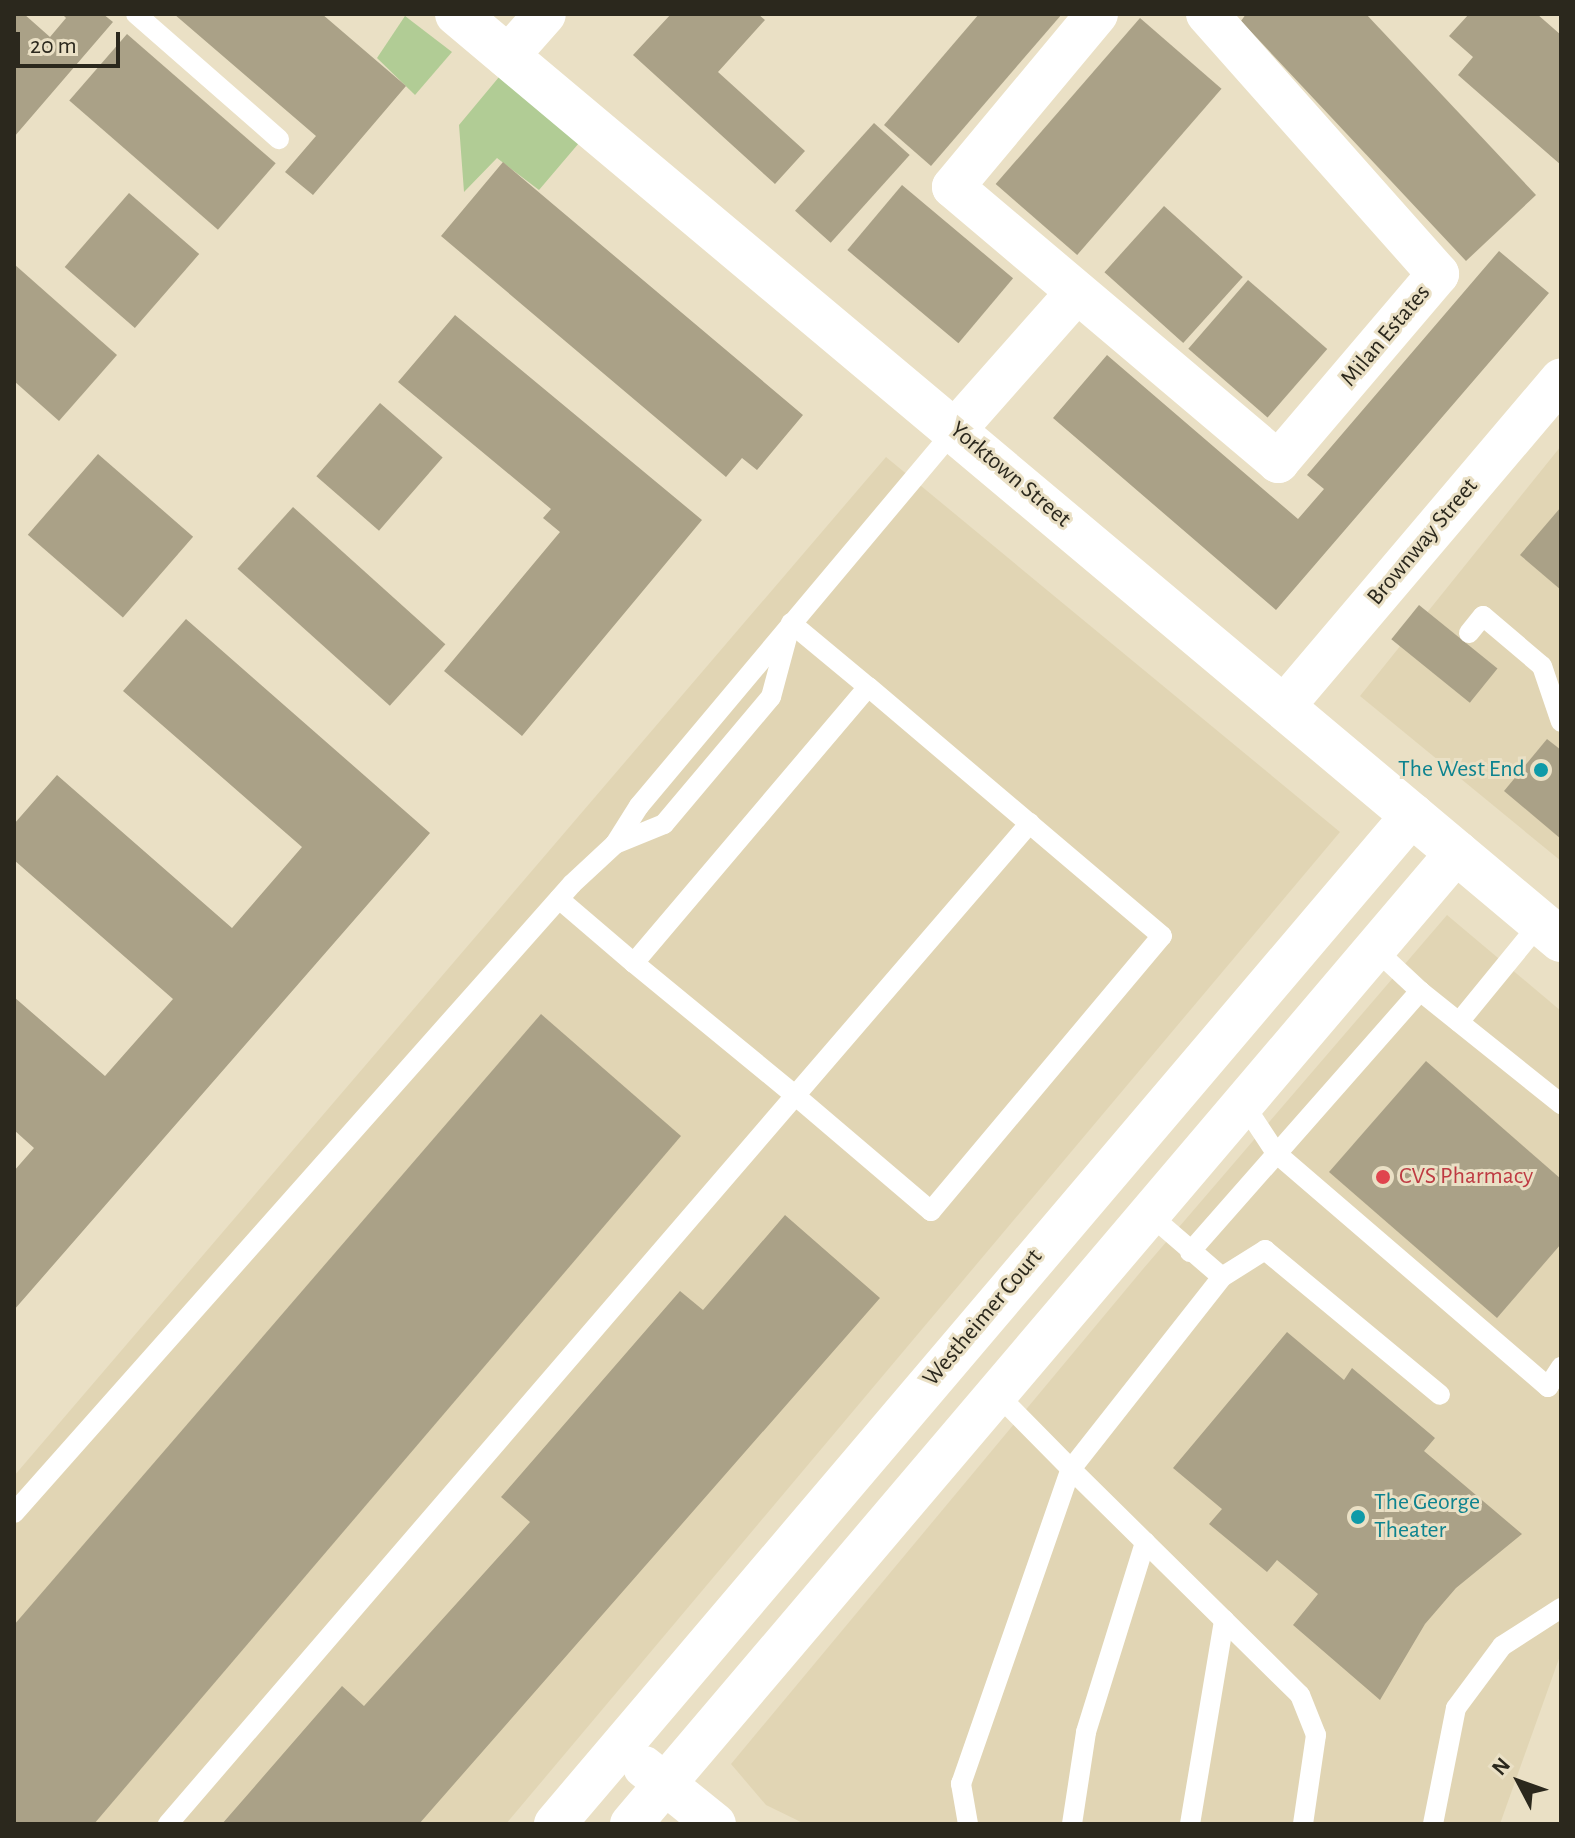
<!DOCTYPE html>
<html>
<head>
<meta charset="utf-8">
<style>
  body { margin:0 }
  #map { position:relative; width:1575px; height:1838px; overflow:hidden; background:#eae0c5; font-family:"Alegreya Sans",sans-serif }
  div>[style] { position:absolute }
  .built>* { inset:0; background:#e1d5b4 }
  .green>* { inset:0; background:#b1cc95 }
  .building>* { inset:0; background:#aaa187; transform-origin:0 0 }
  .service>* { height:20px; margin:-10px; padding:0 10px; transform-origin:10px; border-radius:10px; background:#fff }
  .minor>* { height:42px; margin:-21px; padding:0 21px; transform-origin:21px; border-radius:21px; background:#fff }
  .tertiary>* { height:44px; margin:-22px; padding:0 22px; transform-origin:22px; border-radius:22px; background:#fff }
  .dots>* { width:22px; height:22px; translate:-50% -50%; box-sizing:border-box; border:4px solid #eae0c5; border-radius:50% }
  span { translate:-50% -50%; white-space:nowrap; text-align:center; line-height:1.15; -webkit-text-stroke:6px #eae0c5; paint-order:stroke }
  .street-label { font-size:24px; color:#2b281d }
  .culture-label { font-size:24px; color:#0d838f }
  .right { translate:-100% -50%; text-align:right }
  .left { translate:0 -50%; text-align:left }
  .health-label { font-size:24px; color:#be3a42 }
  .frame { position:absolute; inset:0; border:16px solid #2b281d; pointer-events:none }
  .north { position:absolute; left:1479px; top:1742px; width:80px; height:80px; -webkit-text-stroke:6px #eae0c5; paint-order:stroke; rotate:311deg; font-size:22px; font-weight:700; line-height:32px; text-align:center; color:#2b281d }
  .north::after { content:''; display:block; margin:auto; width:28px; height:36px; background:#2b281d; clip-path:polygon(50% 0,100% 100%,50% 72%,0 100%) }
  .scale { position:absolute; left:16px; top:32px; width:104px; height:36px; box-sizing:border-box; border:4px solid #2b281d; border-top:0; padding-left:10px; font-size:24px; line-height:28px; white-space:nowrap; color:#2b281d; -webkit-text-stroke:6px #eae0c5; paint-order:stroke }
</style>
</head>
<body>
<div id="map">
  <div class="built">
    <i style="clip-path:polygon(1561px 446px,1561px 861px,1360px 696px)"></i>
    <i style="clip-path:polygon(886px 457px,1340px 832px,506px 1824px,14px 1824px,14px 1476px)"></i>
    <i style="clip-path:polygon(1447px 915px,1561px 1011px,1561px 1653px,1500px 1824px,805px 1824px,766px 1805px,731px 1764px,1143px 1269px)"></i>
  </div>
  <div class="green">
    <i style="clip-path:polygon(405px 16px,452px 52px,415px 95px,377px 58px)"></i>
    <i style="clip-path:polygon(499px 77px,579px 143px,539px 190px,497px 158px,464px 192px,459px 125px)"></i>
  </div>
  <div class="building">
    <i style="clip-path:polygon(14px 14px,24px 14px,50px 37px,66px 18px,62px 14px,103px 14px,113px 22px,14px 137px)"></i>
    <i style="clip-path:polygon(174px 14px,322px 14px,406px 86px,313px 195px,285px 172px,316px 136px)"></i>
    <i style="clip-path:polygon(671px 14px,758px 14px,765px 20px,718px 72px,805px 151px,775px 184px,633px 55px)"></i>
    <i style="clip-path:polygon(979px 14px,1062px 14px,931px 166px,884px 125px)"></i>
    <i style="clip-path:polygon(1246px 14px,1366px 14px,1536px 195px,1466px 261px,1241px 21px)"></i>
    <i style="clip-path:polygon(1469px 14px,1537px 14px,1561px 35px,1561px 165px,1458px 75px,1473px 57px,1449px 36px)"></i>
    <i style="left:1140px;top:18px;width:108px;height:220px;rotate:41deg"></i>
    <i style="left:127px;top:34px;width:197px;height:88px;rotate:41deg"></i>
    <i style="left:874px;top:123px;width:48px;height:118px;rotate:42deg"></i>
    <i style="clip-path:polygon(503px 162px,803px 415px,757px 470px,742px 458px,726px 477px,441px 236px)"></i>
    <i style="left:902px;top:185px;width:145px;height:85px;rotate:40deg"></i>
    <i style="left:129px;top:193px;width:93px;height:98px;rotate:41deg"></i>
    <i style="left:1164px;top:206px;width:106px;height:89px;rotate:42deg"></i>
    <i style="clip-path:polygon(1499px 251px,1549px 293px,1276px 610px,1053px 418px,1107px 355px,1298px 519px,1324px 489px,1307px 475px)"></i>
    <i style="clip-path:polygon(14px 264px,117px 355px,59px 421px,14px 381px)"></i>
    <i style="left:1248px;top:280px;width:105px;height:91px;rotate:41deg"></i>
    <i style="clip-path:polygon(455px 315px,702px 520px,522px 736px,444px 671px,560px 532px,543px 518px,551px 509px,398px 382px)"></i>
    <i style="left:380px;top:403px;width:83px;height:97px;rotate:41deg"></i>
    <i style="left:98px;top:454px;width:126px;height:107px;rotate:41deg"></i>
    <i style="left:293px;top:507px;width:205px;height:83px;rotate:42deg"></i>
    <i style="clip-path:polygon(1561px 507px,1561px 590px,1520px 555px)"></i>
    <i style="left:1419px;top:605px;width:101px;height:44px;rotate:39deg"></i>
    <i style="clip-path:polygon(186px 619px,430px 833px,14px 1310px,14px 1171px,34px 1148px,14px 1130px,14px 997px,105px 1076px,173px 999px,14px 860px,14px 824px,57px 775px,232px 928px,302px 847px,123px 691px)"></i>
    <i style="clip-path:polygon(1547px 739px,1561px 750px,1561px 839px,1504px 791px)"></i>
    <i style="clip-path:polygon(541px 1014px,681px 1136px,94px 1824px,14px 1824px,14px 1625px)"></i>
    <i style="clip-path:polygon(1426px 1061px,1561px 1179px,1561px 1244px,1497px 1318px,1329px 1172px)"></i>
    <i style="clip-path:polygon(785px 1215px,880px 1298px,419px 1824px,222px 1824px,342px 1686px,364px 1706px,530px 1522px,501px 1497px,680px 1291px,703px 1310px)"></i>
    <i style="clip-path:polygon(1287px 1332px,1344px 1380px,1352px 1368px,1435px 1438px,1424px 1451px,1522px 1534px,1456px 1588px,1425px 1624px,1380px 1700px,1293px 1625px,1318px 1594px,1277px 1560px,1267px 1572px,1209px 1524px,1222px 1509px,1173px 1468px)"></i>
  </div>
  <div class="service">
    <i style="left:136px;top:14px;width:190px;rotate:41.2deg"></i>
    <i style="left:791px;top:623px;width:100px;rotate:39.7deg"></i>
    <i style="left:1469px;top:633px;width:22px;rotate:-51deg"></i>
    <i style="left:1483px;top:616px;width:77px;rotate:40.3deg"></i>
    <i style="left:1542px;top:666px;width:59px;rotate:71.3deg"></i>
    <i style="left:615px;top:844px;width:53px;rotate:-22.2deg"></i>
    <i style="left:664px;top:824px;width:166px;rotate:-49.9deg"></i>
    <i style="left:771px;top:697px;width:69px;rotate:-75deg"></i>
    <i style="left:559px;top:899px;width:99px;rotate:40.5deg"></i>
    <i style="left:634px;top:963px;width:211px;rotate:39.4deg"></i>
    <i style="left:797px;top:1097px;width:176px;rotate:40.4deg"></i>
    <i style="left:931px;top:1211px;width:359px;rotate:-50deg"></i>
    <i style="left:1162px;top:936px;width:385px;rotate:-139.7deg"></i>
    <i style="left:868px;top:687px;width:362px;rotate:130.3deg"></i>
    <i style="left:1375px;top:949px;width:62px;rotate:43deg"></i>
    <i style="left:1459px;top:1022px;width:128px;rotate:-50.7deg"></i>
    <i style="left:1243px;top:1103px;width:60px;rotate:56.6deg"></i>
    <i style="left:1276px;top:1153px;width:359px;rotate:40.7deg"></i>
    <i style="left:1548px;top:1387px;width:24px;rotate:-57deg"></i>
    <i style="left:1149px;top:1214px;width:96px;rotate:40.8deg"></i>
    <i style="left:1190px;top:1252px;width:348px;rotate:-48.6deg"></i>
    <i style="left:1420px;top:991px;width:181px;rotate:38.7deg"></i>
    <i style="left:14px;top:1513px;width:841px;rotate:-48.42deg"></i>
    <i style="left:572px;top:884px;width:59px;rotate:-42.9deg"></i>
    <i style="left:615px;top:844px;width:45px;rotate:-57.7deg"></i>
    <i style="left:639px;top:806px;width:491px;rotate:-50deg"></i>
    <i style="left:168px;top:1824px;width:1321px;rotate:-49.27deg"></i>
    <i style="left:968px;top:1824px;width:41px;rotate:-99.9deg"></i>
    <i style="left:961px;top:1784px;width:334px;rotate:-70.8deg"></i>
    <i style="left:1071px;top:1469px;width:105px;rotate:-134.6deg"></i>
    <i style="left:1072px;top:1824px;width:93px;rotate:-81.3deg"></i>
    <i style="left:1086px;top:1732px;width:199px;rotate:-72.7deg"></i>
    <i style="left:1190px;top:1824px;width:207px;rotate:-80.5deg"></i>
    <i style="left:1303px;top:1824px;width:90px;rotate:-81.7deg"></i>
    <i style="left:1316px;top:1735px;width:43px;rotate:-111.8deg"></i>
    <i style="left:1300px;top:1695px;width:322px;rotate:-135.4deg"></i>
    <i style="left:1071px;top:1469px;width:244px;rotate:-51.8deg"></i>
    <i style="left:1222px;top:1277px;width:51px;rotate:-32.1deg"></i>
    <i style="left:1265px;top:1250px;width:227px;rotate:39.6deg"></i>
    <i style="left:1433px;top:1824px;width:118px;rotate:-78.8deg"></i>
    <i style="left:1456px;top:1708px;width:77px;rotate:-53.4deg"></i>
    <i style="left:1502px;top:1646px;width:70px;rotate:-32.8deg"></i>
  </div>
  <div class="minor">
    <i style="left:1097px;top:14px;width:225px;rotate:129.8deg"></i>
    <i style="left:953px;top:187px;width:426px;rotate:40.2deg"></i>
    <i style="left:1278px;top:462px;width:247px;rotate:-49.6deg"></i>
    <i style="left:1438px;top:274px;width:348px;rotate:-131.6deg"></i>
    <i style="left:507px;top:57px;width:57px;rotate:-48.5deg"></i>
    <i style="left:955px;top:430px;width:184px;rotate:-48.5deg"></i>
    <i style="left:1285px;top:705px;width:427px;rotate:-49.7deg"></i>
    <i style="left:644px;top:1767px;width:91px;rotate:38.8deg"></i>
    <i style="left:555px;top:1824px;width:1325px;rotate:-49.65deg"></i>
    <i style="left:631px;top:1824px;width:1276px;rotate:-49.64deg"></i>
  </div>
  <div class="tertiary">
    <i style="left:457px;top:14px;width:1441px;rotate:39.99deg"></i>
  </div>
  <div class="dots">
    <i style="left:1541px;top:770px;background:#0f9aa8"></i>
    <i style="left:1383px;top:1177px;background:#e0444e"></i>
    <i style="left:1358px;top:1517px;background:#0f9aa8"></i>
  </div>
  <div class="street-label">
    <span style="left:1386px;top:336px;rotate:-50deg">Milan Estates</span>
    <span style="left:1010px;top:475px;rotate:40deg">Yorktown Street</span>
    <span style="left:1423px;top:542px;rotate:-50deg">Brownway Street</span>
    <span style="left:983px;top:1318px;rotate:-50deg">Westheimer Court</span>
  </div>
  <div class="culture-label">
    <span class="right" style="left:1525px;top:770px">The West End</span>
    <span class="left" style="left:1374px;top:1517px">The George<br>Theater</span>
  </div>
  <div class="health-label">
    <span class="left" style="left:1399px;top:1177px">CVS Pharmacy</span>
  </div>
  <div class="frame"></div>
  <div class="north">N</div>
  <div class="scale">20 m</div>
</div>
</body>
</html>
